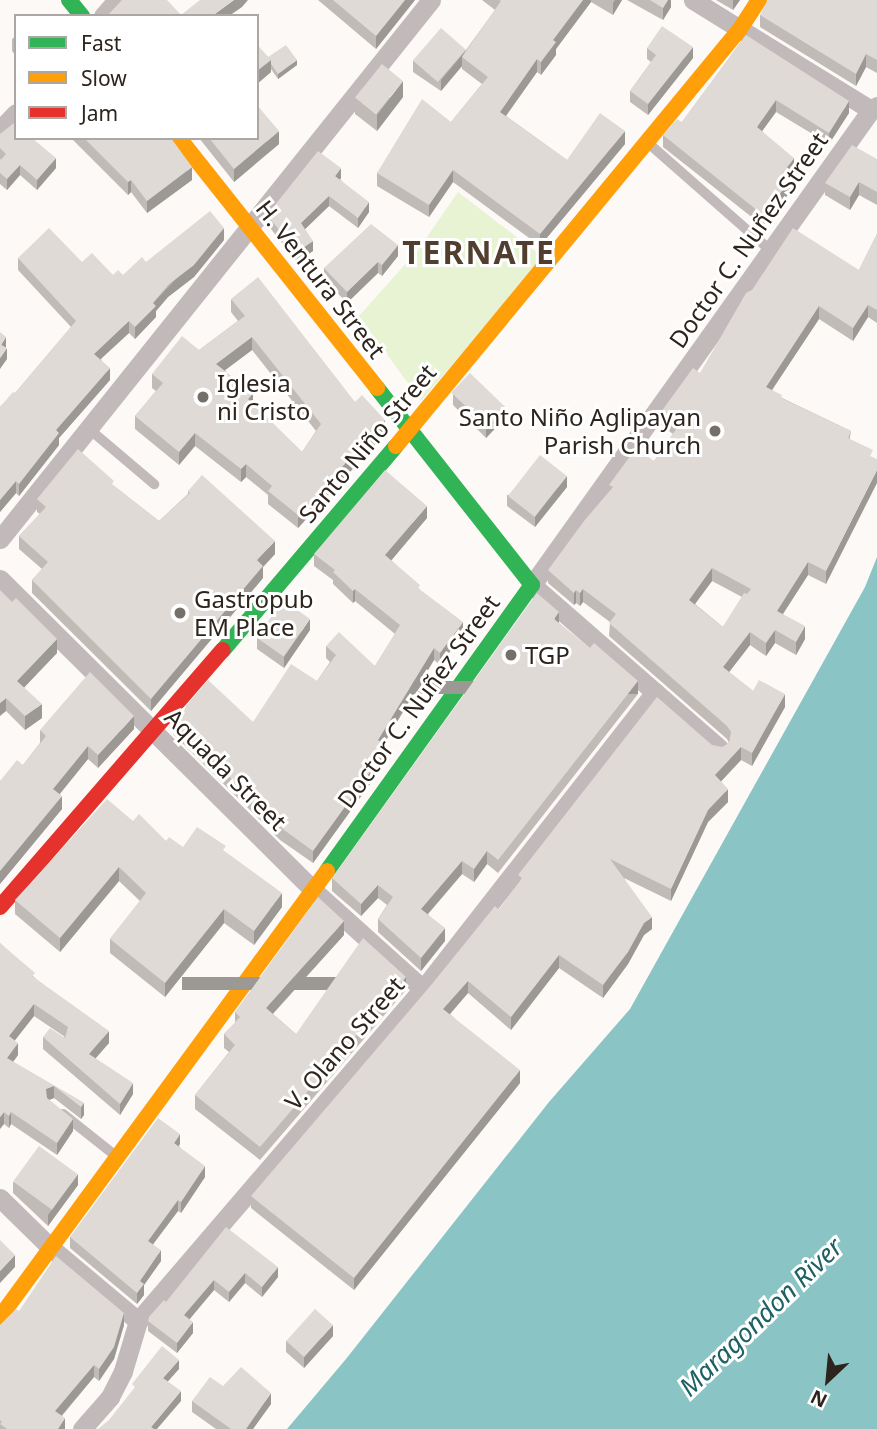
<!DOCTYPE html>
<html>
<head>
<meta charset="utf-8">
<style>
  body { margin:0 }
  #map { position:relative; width:877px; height:1429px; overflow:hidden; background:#fcf9f7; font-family:"Noto Sans",sans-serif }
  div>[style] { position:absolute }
  .green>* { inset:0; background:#e8f3d4 }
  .water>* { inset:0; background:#8bc4c4 }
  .lane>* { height:10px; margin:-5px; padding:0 5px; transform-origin:5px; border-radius:5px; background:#c2b9bb }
  .street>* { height:19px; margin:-9.5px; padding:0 9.5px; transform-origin:9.5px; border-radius:9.5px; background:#c2b9bb }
  .fast>* { height:16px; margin:-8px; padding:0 8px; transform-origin:8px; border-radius:8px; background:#30b455 }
  .slow>* { height:16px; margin:-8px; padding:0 8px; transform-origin:8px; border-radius:8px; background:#ff9f0a }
  .jam>* { height:16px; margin:-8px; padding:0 8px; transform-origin:8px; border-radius:8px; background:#e5322d }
  .wall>* { inset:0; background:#c0bbb7 }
  .shaded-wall>* { inset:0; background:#9c9995; transform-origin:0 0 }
  .building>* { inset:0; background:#dfdad5; transform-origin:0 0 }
  .dots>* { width:19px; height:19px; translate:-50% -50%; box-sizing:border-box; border:4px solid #fff; border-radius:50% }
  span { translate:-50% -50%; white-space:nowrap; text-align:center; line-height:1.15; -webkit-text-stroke:6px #fff; paint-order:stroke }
  .street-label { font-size:24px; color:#2d241d }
  .poi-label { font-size:24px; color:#2d241d }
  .left { translate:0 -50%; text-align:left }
  .right { translate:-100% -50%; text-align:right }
  .water-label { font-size:26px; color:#1d6162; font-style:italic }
  .district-label { font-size:32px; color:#523e2f; font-weight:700; letter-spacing:2px }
  .legend { position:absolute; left:14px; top:14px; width:245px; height:126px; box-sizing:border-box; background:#fff; border:2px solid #aba7a5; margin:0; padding:9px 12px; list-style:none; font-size:21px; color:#2d241d }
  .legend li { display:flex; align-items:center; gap:14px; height:35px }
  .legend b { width:35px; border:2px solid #aba7a5 }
  .north { position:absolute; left:793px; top:1345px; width:70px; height:70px; -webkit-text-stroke:5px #fff; paint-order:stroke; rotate:206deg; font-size:19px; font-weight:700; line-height:28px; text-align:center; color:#2d241d }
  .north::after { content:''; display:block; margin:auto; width:24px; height:32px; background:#2d241d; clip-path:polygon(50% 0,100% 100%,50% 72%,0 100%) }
</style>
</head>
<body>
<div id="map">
  <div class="green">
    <i style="clip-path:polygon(458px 192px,544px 258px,421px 401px,359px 316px,418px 250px)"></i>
  </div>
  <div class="water">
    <i style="clip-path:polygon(877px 557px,877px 1429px,287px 1429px,346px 1359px,549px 1102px,630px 1009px,865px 587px)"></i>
  </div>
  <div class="lane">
    <i style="left:647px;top:142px;width:164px;rotate:41.3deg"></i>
    <i style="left:88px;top:428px;width:87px;rotate:40.3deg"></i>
    <i style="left:63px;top:1114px;width:69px;rotate:38.5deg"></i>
  </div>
  <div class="street">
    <i style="left:693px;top:0;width:209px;rotate:31.7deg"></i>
    <i style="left:103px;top:16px;width:21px;rotate:-49deg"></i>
    <i style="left:0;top:130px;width:23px;rotate:-47deg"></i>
    <i style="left:0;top:539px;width:690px;rotate:-51.35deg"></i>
    <i style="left:0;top:579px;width:441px;rotate:44.8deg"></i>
    <i style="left:313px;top:890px;width:148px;rotate:42deg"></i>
    <i style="left:719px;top:748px;width:248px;rotate:-138.9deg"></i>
    <i style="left:532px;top:585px;width:584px;rotate:-54.49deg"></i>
    <i style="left:871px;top:110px;width:7px;rotate:-34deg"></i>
    <i style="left:0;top:1198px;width:71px;rotate:44.4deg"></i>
    <i style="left:51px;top:1248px;width:114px;rotate:40deg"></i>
    <i style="left:82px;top:1429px;width:43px;rotate:-48.8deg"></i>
    <i style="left:110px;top:1397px;width:29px;rotate:-63deg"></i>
    <i style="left:123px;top:1371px;width:52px;rotate:-73.3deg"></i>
    <i style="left:138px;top:1321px;width:438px;rotate:-49.4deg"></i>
    <i style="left:423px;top:989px;width:377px;rotate:-52deg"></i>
  </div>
  <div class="fast">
    <i style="left:69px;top:0;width:21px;rotate:51deg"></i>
    <i style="left:223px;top:650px;width:267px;rotate:-49.7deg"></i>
    <i style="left:327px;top:871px;width:352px;rotate:-54.4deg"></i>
    <i style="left:532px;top:585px;width:251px;rotate:-128.2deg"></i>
  </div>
  <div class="slow">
    <i style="left:179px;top:138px;width:319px;rotate:51.6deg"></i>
    <i style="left:396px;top:446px;width:541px;rotate:-50.48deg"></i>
    <i style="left:740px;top:29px;width:35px;rotate:-57deg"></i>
    <i style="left:0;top:1317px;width:553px;rotate:-53.75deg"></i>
  </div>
  <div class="jam">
    <i style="left:0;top:907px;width:340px;rotate:-49.1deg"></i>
  </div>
  <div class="wall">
    <i style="clip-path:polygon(318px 0,415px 0,376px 49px)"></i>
    <i style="clip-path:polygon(482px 0,622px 0,613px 15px,591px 2px,556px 49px,556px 55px,541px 75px,537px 72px,506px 116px,567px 160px,625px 144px,540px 246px,453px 182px,429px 217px,377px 186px,377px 173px,451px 122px,482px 84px,462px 69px,462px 66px,441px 91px,413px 72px,413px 61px,466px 50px,495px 10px)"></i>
    <i style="clip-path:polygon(627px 0,671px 0,671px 7px,663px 20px)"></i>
    <i style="clip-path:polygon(716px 0,740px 0,733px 10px)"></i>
    <i style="clip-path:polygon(877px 0,877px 73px,866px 67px,856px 86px,760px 27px,760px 15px)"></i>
    <i style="clip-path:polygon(746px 35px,849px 113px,829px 144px,776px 112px,762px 131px,794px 170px,787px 178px,790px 192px,763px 226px,663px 147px,663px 135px,682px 122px)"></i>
    <i style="clip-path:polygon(16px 36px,16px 56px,12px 51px,12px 39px)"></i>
    <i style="clip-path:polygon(257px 45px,268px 57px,297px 65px,278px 79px,271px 69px,271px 72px,257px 84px)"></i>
    <i style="clip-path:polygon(647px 48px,693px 58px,648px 115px,630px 102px,630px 91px,651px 62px,647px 59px)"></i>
    <i style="clip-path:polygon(403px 97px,377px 131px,355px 114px,355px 98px)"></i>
    <i style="clip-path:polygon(0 134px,56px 168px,37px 190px,20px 175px,7px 190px,0 184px,0 161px,1px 160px,0 159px)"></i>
    <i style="clip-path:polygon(71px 138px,171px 138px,192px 180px,147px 213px,131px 192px,128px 195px)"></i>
    <i style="clip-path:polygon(199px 138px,257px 138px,279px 144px,234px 182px)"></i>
    <i style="clip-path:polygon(877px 159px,877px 205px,859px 195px,850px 210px,825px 195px,825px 183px)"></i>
    <i style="clip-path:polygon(341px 178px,340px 179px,369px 212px,358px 228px,329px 206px,305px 229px,313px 251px,297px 262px,267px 224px,267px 215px)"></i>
    <i style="clip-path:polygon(evenodd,877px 234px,877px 323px,868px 317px,853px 341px,819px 319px,772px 390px,782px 398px,851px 431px,826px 584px,808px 575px,783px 614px,805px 639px,796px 655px,775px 643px,766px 656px,750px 645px,729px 672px,753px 691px,785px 707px,752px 766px,741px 760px,721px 781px,728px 802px,708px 822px,671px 901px,624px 878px,652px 929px,644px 935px,628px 964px,603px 998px,559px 968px,511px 1030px,468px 993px,450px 1014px,520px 1083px,354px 1290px,251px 1208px,251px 1196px,499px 910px,518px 884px,518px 875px,712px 745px,722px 747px,729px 743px,727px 739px,609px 636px,610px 622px,583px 602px,580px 606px,576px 603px,574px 605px,548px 583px,548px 570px,609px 492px,609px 485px,654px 461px,673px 434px,661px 425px,661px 412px,700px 373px,859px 270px,877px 234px,712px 581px,742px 597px,723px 627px,695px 604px,712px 581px)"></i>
    <i style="clip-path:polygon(224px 240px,194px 277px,168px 297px,156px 311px,156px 317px,135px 339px,129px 333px,101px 359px,110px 380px,59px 438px,59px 445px,19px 496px,16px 493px,0 512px,0 407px,15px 393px,71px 327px,18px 270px,18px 258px,82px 262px,113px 275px,123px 275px,146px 262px)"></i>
    <i style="clip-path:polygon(398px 256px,382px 276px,378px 273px,347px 303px,324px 279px,324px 268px)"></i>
    <i style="clip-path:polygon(evenodd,231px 299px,355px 402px,385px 434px,298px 528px,268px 504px,268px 495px,246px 477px,241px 482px,195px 446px,179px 465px,135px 429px,135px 416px,156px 391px,152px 388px,152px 374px,199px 350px,238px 321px,231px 312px,231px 299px,252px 350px,316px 431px,302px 452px,253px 404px,225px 370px,252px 350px)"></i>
    <i style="clip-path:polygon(453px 394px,505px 418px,486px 438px,453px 405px)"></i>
    <i style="clip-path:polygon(114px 486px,159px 521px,188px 494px,188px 491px,275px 554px,263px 567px,263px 578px,151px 711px,32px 593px,32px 580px,42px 569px,19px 549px,19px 536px,40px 514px,37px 512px,37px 499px)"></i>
    <i style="clip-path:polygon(567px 487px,535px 527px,507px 506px,507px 495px)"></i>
    <i style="clip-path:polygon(427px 518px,391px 560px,463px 634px,440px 665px,434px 660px,384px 744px,388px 759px,313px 863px,280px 840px,274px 834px,274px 830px,262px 822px,173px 734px,173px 721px,253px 722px,317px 681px,330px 662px,326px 658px,326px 646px,375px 666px,395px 634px,355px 601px,353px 603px,333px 584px,333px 580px,314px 566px,314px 554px)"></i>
    <i style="clip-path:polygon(0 590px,57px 653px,24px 687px,42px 718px,25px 730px,6px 711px)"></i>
    <i style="clip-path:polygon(559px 623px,638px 694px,498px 873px,487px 864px,474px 882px,462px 874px,428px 914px,445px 941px,421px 971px,378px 932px,378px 919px,387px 905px,378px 898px,361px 916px,332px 891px,332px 878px)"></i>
    <i style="clip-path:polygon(310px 630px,284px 668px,257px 649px,257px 638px)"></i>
    <i style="clip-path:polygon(134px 729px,98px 768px,88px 759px,60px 794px,62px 809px,0 884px,0 781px,23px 765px,40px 743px,40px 730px)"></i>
    <i style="clip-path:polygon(133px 821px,166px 841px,183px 847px,226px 853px,282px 907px,254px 945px,224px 923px,165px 997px,110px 953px,110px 939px,140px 901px,119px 881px,60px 952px,15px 914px,15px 900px)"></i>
    <i style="clip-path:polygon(344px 935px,273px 1014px,296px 1034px,406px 990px,260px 1160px,195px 1109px,195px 1095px,229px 1052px,224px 1048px,224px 1034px,235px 1023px,235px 1012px)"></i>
    <i style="clip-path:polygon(0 943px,35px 978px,109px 1043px,95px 1058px,133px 1094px,120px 1115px,43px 1049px,43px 1037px,65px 1037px,34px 1016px,14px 1040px,18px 1055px,13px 1062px,84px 1103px,84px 1115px,81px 1119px,54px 1098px,49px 1100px,73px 1131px,57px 1155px,11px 1124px,9px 1128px,4px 1124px)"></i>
    <i style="clip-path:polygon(180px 1144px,179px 1146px,205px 1177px,181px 1213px,178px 1211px,153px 1244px,161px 1261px,144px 1285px,144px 1295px,137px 1304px,70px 1248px,70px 1237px)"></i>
    <i style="clip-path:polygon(13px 1182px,78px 1185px,48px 1226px,13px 1193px)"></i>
    <i style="clip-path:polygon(226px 1227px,278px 1277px,262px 1297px,245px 1283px,229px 1302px,214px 1290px,189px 1319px,193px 1333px,177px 1353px,148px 1331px,148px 1321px,166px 1302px)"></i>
    <i style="clip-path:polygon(19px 1311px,124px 1325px,114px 1359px,99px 1381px,94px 1377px,62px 1416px,65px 1429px,0 1429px,0 1325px)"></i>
    <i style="clip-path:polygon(333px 1336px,304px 1368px,286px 1352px,286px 1341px)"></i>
    <i style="clip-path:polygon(223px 1386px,271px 1404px,253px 1429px,216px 1429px,192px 1412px,192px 1401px)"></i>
  </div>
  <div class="shaded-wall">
    <i style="clip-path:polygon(234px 0,248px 0,242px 7px,229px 16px,212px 16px)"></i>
    <i style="clip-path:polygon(405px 0,415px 0,376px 49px,376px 36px)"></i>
    <i style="clip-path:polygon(583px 0,591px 0,591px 2px,556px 49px,556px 55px,541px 75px,541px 62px,553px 40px)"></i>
    <i style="clip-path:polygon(615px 0,622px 0,613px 15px,613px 3px)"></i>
    <i style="clip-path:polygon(668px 0,671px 0,671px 7px,663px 20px,663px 8px)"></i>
    <i style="clip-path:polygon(733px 0,740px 0,733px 10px)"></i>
    <i style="clip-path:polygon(693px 47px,693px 58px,648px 115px,648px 104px)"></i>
    <i style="clip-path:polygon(466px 50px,462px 57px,462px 66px,441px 91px,441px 80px)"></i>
    <i style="clip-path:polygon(866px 54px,866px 67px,856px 86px,856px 74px)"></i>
    <i style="clip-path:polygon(537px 59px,537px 72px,500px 124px,500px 112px)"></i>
    <i style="clip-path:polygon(271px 60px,271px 72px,257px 84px,257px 71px)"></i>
    <i style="clip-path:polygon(297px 60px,297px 65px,278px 79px,278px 74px)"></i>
    <i style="clip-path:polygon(403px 81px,403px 97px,377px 131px,377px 115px)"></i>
    <i style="clip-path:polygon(776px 100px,776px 112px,757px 138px,757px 127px)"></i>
    <i style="clip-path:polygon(849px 101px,849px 113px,829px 144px,829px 133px)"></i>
    <i style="clip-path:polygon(279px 131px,279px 144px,234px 182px,234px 169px)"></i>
    <i style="clip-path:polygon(625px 131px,625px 144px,540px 246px,540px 234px)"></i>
    <i style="clip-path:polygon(56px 158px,56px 168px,37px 190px,37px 180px)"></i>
    <i style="clip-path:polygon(794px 158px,794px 170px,782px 185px,782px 174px)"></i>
    <i style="clip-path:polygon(20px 165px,20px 175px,7px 190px,7px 179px)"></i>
    <i style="clip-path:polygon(192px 167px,192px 180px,147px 213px,147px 201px)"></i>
    <i style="clip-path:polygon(341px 168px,341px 178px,335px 186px,335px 176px)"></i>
    <i style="clip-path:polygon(453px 170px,453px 182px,429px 217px,429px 205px)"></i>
    <i style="clip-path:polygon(131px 180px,131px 192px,128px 195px,128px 182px)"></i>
    <i style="clip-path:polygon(790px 181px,790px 192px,763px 226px,763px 215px)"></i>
    <i style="clip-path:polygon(859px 182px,859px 195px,850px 210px,850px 197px)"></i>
    <i style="clip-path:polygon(329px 196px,329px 206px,301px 233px,301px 223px)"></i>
    <i style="clip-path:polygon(369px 202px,369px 212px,358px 228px,358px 218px)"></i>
    <i style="clip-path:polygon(224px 228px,224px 240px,194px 277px,168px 297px,156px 311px,156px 317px,135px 339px,135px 327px,153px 303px)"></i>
    <i style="clip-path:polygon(313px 241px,313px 251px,297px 262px,297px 252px)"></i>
    <i style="clip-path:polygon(398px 245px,398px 256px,382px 276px,382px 265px)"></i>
    <i style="clip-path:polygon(378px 262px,378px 273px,347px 303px,347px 292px)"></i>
    <i style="clip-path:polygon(868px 305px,868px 317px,853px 341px,853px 328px)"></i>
    <i style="clip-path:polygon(819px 306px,819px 319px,766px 399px,766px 387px)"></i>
    <i style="clip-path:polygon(129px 321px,129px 333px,94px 365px,94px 354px)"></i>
    <i style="clip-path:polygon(6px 337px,6px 348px,1px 345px)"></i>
    <i style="clip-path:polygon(252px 337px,252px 350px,216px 377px,216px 364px)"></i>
    <i style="clip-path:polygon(7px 348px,7px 359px,0 369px,0 358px)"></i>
    <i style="clip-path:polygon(110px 368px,110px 380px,59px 438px,59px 445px,19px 496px,19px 484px,56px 430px)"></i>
    <i style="clip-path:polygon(253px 393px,253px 406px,248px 399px)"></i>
    <i style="clip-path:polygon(505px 407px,505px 418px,486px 438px,486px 427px)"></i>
    <i style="clip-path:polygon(385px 420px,385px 434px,298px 528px,298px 515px)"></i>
    <i style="clip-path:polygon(195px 433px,195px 446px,179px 465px,179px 452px)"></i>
    <i style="clip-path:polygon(246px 464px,246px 477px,241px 482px,241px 469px)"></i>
    <i style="clip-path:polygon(877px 470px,877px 483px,826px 584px,826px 571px)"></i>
    <i style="clip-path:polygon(567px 476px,567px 487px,535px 527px,535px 516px)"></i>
    <i style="clip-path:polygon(16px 481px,16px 493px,0 512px,0 500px)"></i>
    <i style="clip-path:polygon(427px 506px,427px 518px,385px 568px,385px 555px)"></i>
    <i style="clip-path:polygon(275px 541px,275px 554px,263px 567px,263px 578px,151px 711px,151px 699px,257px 560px)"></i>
    <i style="clip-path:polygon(808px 562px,808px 575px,777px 623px,777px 611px)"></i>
    <i style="clip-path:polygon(712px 568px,712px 581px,689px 612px,689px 600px)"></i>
    <i style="clip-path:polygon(355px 589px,355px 601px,353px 603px,353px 591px)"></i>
    <i style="clip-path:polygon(583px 589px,583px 602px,580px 606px,580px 593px)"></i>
    <i style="clip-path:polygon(576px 590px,576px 603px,574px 605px,574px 593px)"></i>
    <i style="clip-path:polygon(559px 612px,559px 625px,554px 619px)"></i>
    <i style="clip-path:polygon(310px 619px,310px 630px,284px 668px,284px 657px)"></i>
    <i style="clip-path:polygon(463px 622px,463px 634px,440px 665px,440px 653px)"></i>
    <i style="clip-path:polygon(805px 626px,805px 639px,796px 655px,796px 642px)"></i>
    <i style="clip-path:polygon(775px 630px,775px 643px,766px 656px,766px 643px)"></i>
    <i style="clip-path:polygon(750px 632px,750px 645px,723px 680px,723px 667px)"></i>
    <i style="clip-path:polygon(57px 639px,57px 653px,17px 695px,17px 681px)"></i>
    <i style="clip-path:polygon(434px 648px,434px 660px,378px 753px,378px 740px)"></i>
    <i style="left:638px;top:681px;width:13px;height:227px;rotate:90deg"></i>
    <i style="clip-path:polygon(785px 694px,785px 707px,752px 766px,752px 753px)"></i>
    <i style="clip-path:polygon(6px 698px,6px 711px,0 716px,0 703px)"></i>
    <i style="clip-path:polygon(42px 704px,42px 718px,25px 730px,25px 716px)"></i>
    <i style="clip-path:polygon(134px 716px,134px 729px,98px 768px,98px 755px)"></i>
    <i style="clip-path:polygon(88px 746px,88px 759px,53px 802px,53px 789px)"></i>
    <i style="clip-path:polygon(388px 747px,388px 759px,313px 863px,313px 851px)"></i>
    <i style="clip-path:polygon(741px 747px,741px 760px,715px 788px,715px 775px)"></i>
    <i style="clip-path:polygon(728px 789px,728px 802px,708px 822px,671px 901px,671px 889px,708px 810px)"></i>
    <i style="clip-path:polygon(62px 796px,62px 809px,0 884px,0 871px)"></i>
    <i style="clip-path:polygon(487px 851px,487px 864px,474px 882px,474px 869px)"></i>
    <i style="clip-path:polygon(462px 861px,462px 874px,421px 922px,421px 909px)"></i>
    <i style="clip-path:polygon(119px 867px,119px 881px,60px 952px,60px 938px)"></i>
    <i style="clip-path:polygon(378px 885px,378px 898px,361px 916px,361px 904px)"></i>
    <i style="clip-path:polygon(282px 893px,282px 907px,254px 945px,254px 931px)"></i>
    <i style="clip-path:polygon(224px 909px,224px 923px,165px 997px,165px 983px)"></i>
    <i style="clip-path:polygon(652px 917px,652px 929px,644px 935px,628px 964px,603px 998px,603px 985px,644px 923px)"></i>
    <i style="clip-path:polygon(344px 921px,344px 935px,266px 1021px,266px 1008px)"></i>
    <i style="clip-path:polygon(445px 928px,445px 941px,421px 971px,421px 958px)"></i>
    <i style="clip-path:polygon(559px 955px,559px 968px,511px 1030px,511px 1017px)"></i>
    <i style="left:406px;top:977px;width:13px;height:224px;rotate:90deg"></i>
    <i style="clip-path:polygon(468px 981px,468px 993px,443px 1022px,443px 1009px)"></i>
    <i style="clip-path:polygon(34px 1004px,34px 1016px,9px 1048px,9px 1036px)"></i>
    <i style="clip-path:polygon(109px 1031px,109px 1043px,89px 1066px,89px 1054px)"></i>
    <i style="clip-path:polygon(18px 1043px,18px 1055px,7px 1070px,7px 1058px)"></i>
    <i style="clip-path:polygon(520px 1070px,520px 1083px,354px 1290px,354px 1278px)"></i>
    <i style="clip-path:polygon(133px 1083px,133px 1094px,120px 1115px,120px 1104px)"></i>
    <i style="clip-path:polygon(54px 1086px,54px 1098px,46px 1101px,46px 1089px)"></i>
    <i style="clip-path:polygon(84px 1103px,84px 1115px,81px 1119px,81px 1107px)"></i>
    <i style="clip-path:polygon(4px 1112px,4px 1124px,0 1129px,0 1117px)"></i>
    <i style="clip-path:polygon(11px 1112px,11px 1124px,9px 1128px,9px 1116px)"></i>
    <i style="clip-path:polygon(73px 1119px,73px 1131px,57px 1155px,57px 1143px)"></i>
    <i style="clip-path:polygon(180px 1134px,180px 1144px,174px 1153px,174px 1143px)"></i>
    <i style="clip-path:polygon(205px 1166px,205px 1177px,181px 1213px,181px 1202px)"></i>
    <i style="clip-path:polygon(78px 1174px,78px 1185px,48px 1226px,48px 1215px)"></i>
    <i style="clip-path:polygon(178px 1200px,178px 1211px,148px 1251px,148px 1241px)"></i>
    <i style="clip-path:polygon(161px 1250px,161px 1261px,144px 1285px,144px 1295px,137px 1304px,137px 1293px,140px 1281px)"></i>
    <i style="clip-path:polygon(15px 1255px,15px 1267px,0 1283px,0 1271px)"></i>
    <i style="clip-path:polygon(278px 1267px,278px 1277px,262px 1297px,262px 1287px)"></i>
    <i style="clip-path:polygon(245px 1273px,245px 1283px,229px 1302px,229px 1292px)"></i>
    <i style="clip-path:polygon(214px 1280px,214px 1290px,184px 1326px,184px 1315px)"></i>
    <i style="clip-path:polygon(124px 1313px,124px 1325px,114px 1359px,99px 1381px,99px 1369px)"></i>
    <i style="clip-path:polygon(193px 1322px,193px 1333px,177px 1353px,177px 1343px)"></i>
    <i style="clip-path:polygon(333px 1325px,333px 1336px,304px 1368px,304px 1357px)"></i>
    <i style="clip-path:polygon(179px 1360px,179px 1369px,163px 1387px,163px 1378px)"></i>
    <i style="clip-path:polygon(94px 1365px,94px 1377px,55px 1423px,55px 1411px)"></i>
    <i style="clip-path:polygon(181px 1391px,181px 1401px,157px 1429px,151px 1429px,151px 1427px)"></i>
    <i style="clip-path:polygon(271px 1393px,271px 1404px,253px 1429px,246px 1429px)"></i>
    <i style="clip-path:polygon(65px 1418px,65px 1429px,58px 1429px)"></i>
  </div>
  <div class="building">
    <i style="clip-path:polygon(122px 0,167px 0,181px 15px,200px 0,234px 0,212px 16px,107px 16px)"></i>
    <i style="clip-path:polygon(333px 0,405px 0,376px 36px)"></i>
    <i style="clip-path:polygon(499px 0,583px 0,553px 40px,556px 42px,541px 62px,537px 59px,500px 112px,567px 160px,600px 113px,625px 131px,540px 234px,453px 170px,429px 205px,377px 173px,422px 99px,451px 122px,488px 77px,462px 57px,501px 1px)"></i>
    <i style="clip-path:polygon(650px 0,668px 0,663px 8px)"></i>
    <i style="clip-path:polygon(768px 0,877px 0,877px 60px,866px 54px,856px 74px,760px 15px)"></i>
    <i style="clip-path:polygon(662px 26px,693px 47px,648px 104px,630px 91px,656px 55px,647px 48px)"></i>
    <i style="left:441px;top:28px;width:33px;height:43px;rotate:41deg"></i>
    <i style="clip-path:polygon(746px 35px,849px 101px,829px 133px,776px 100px,757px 127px,794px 158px,782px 174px,790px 181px,763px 215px,663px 135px,677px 119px,682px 122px)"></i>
    <i style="clip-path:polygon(257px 45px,271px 60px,257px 71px)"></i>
    <i style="clip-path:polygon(286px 45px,297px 60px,278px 74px,271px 64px,271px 60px,268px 57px)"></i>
    <i style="left:382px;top:64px;width:27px;height:43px;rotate:39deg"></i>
    <i style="clip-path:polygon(257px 105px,279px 131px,234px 169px,209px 138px,257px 138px)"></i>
    <i style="clip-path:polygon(14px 123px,16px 125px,16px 138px,32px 138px,56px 158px,37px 180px,20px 165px,7px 179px,0 173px,0 161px,6px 154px,0 148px,0 134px)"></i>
    <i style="clip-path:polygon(84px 138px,171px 138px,192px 167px,147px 201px,131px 180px,128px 182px)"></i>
    <i style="clip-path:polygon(852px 145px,877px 159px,877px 192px,859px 182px,850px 197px,825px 183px)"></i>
    <i style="clip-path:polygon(318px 151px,341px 168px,335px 176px,369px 202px,358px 218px,329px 196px,301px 223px,313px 241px,297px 252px,267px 215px)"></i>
    <i style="clip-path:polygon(210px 211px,224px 228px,194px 265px,168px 285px,153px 303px,156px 306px,135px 327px,129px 321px,94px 354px,110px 368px,56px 430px,59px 433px,19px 484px,16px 481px,0 500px,0 407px,13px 392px,15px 393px,76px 321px,18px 258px,49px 228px,82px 262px,92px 253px,113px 275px,118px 270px,123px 275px,142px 257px,146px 262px)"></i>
    <i style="clip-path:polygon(371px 224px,398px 245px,382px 265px,378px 262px,347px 292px,324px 268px)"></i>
    <i style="clip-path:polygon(evenodd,793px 228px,859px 270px,877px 234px,877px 310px,868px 305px,853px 328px,819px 306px,766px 387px,782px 395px,781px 398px,851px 431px,848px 438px,873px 450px,870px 456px,877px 459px,877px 470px,826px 571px,808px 562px,777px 611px,805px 626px,796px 642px,775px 630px,766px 643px,750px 632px,723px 667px,753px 691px,759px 680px,785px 694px,752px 753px,741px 747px,715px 775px,728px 789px,708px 810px,671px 889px,610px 859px,652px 917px,644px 923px,628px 952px,603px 985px,559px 955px,511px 1017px,468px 981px,443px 1009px,520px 1070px,354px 1278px,251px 1196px,432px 984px,495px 906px,499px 910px,522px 878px,518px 875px,657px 697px,712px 745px,722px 747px,729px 743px,731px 732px,727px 726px,609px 623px,616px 614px,583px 589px,580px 593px,576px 590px,574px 593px,548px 570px,584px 521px,613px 487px,609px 485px,636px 448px,654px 461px,679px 425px,661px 412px,693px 368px,700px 373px,746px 293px,752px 290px,793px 228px,712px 568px,751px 589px,747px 594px,744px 593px,723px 627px,689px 600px,712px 568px)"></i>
    <i style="clip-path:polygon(evenodd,258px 277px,355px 402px,362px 395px,385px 420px,298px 515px,268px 491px,272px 486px,246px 464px,241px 469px,195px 433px,179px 452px,135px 416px,163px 383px,152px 374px,182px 336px,199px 350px,245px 316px,231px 299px,258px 277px,252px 337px,321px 424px,302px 452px,248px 399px,253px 393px,216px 364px,252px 337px)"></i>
    <i style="clip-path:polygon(0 332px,6px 337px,1px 345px,7px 348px,0 358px)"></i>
    <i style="left:470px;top:373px;width:49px;height:27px;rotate:44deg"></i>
    <i style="clip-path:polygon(78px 449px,114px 481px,112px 484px,159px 521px,190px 493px,188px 491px,202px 475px,275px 541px,257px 560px,263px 566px,151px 699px,32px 580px,48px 562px,19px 536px,46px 507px,37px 499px)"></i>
    <i style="left:540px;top:455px;width:34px;height:52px;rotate:38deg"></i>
    <i style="clip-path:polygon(385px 470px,427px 506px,385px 555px,420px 585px,418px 588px,463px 622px,440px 653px,434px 648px,378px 740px,388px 747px,313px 851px,280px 827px,274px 821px,276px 819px,262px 809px,173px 721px,208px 680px,253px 722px,291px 664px,317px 681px,336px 655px,326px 646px,339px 632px,375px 666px,400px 625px,355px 589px,353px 591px,333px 572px,335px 570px,314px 554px)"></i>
    <i style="clip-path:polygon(0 590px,12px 602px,16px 598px,57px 639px,17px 681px,42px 704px,25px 716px,6px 698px,0 703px)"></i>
    <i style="clip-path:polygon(537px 593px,559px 612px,554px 619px,590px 648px,594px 643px,638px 681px,498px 860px,487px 851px,474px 869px,462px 861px,421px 909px,445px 928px,421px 958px,378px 919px,393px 897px,378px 885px,361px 904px,332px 878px)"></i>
    <i style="left:283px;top:600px;width:33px;height:46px;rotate:35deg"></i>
    <i style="clip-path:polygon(90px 672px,134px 716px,98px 755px,88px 746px,53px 789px,62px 796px,0 871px,0 781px,17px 760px,23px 765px,46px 736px,40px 730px)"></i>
    <i style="clip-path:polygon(107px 799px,133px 821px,139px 814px,166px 841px,169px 837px,183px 847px,197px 827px,226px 846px,223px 850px,282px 893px,254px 931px,224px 909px,165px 983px,110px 939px,146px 893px,119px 867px,60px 938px,15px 900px)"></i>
    <i style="clip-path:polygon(318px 897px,344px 921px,266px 1008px,296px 1034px,363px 938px,406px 977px,260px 1147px,195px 1095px,235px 1045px,224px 1034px,240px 1017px,235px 1012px)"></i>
    <i style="clip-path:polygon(0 943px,35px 973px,32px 976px,109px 1031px,89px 1054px,133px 1083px,120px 1104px,43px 1037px,50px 1028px,65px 1038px,68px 1027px,34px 1004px,9px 1036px,18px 1043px,7px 1058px,84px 1103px,81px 1107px,54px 1086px,46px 1089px,47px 1098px,73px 1119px,57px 1143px,11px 1112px,9px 1116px,4px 1112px,0 1117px)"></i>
    <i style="clip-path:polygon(158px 1118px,180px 1134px,174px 1143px,205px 1166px,181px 1202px,178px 1200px,148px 1241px,161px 1250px,140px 1281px,144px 1284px,137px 1293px,70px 1237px)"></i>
    <i style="left:39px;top:1146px;width:48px;height:44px;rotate:36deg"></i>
    <i style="clip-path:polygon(226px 1227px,278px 1267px,262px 1287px,245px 1273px,229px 1292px,214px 1280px,184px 1315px,193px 1322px,177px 1343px,148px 1321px,149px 1317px,164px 1300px,166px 1302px)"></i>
    <i style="clip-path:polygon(0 1240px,15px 1255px,0 1271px)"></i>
    <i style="clip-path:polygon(56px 1256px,124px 1313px,114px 1347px,99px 1369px,94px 1365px,55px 1411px,65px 1418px,58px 1429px,7px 1429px,0 1424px,2px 1422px,0 1420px,0 1325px,16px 1309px,19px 1311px)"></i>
    <i style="left:315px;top:1309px;width:24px;height:43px;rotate:42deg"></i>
    <i style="clip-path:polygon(162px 1346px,179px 1360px,163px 1378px,181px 1391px,151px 1427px,154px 1429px,98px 1429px,109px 1420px,135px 1387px,132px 1384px)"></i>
    <i style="clip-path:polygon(241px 1367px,271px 1393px,246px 1429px,231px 1429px,192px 1401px,210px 1377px,223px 1386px)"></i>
  </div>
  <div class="dots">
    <i style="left:203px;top:397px;background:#756f69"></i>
    <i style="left:715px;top:431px;background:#756f69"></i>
    <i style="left:180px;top:613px;background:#756f69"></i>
    <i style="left:511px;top:655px;background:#756f69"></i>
  </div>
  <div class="street-label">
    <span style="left:748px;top:240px;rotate:-55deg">Doctor C. Nuñez Street</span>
    <span style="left:321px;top:279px;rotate:52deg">H. Ventura Street</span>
    <span style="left:367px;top:443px;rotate:-50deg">Santo Niño Street</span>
    <span style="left:418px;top:701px;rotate:-54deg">Doctor C. Nuñez Street</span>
    <span style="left:226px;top:769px;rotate:45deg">Aquada Street</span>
    <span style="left:344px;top:1043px;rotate:-49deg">V. Olano Street</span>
  </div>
  <div class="poi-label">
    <span class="left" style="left:217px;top:397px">Iglesia<br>ni Cristo</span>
    <span class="right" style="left:701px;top:431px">Santo Niño Aglipayan<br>Parish Church</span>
    <span class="left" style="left:194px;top:613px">Gastropub<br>EM Place</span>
    <span class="left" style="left:525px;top:655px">TGP</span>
  </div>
  <div class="water-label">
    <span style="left:761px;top:1317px;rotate:-44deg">Maragondon River</span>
  </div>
  <div class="district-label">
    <span style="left:479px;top:252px">TERNATE</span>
  </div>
  <ul class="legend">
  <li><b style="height:9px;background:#30b455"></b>Fast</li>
  <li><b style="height:9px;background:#ff9f0a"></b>Slow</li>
  <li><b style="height:9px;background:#e5322d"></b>Jam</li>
  </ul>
  <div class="north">N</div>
</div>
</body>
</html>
